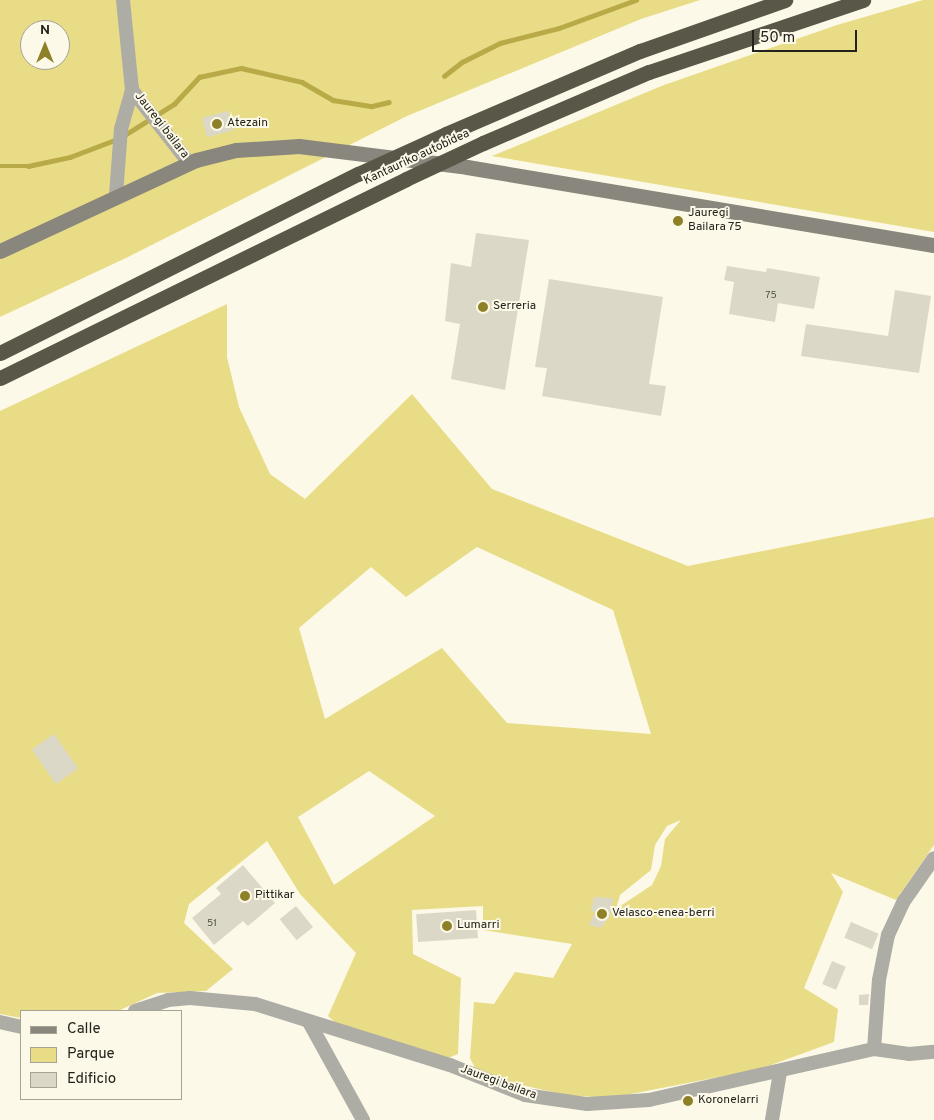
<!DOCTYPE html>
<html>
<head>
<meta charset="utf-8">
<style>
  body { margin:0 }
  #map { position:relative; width:934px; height:1120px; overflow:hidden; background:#fcf9e8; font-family:Overpass,sans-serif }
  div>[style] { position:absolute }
  .green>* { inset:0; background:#e9dc86 }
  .stream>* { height:4.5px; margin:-2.25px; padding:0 2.25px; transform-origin:2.25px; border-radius:2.25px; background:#b9aa48 }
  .building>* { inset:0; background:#dbd8c7; transform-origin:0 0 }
  .minor>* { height:14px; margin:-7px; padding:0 7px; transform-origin:7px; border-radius:7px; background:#adaca5 }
  .secondary>* { height:15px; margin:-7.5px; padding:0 7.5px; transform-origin:7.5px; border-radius:7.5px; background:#89877d }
  .motorway>* { height:15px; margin:-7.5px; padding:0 7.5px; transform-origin:7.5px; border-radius:7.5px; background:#595748 }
  .motorway-bridge>* { height:15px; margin:-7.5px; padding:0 7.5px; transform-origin:7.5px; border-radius:7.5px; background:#595748 }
  .dots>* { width:14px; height:14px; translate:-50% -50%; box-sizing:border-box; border:2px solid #fcf9e8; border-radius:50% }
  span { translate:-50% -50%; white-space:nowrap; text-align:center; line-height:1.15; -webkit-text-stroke:4px #fcf9e8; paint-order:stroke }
  .number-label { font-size:10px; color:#515047 }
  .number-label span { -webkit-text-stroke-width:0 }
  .poi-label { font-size:12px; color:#23221c }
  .left { translate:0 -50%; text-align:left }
  .street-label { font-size:12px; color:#23221c }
  .legend { position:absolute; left:20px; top:1010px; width:162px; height:90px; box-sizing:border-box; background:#fcf9e8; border:1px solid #a5a396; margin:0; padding:6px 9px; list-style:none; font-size:15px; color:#23221c }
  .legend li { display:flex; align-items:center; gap:10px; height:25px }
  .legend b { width:25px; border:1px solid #a5a396 }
  .north { position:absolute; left:20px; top:20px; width:50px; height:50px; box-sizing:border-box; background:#fcf9e8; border:1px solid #a5a396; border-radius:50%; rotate:0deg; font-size:14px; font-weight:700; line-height:20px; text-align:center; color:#23221c }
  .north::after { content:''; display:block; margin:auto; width:18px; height:22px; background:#8d8027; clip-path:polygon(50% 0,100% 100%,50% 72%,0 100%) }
  .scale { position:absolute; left:752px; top:30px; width:105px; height:22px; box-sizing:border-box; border:2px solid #23221c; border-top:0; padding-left:6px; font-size:15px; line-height:18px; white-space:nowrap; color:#23221c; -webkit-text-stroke:4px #fcf9e8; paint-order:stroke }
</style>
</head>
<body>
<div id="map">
  <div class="green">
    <i style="clip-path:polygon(evenodd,0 0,700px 0,641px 19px,407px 116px,128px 257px,0 317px,0 0,30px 30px,60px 30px,60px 60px,30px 60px,30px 30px)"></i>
    <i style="clip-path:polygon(923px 0,934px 0,934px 232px,492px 156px,664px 85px,837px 25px)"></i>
    <i style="clip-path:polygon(evenodd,227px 304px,227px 357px,239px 407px,270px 474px,305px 499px,412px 394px,492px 489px,688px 566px,934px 517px,934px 845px,896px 900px,831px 873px,843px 892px,804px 988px,838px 1009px,834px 1042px,760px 1069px,610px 1098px,565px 1095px,509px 1082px,475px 1068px,470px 1058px,474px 1002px,494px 1004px,515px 972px,553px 978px,572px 944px,483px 930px,483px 906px,412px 910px,413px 954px,461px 978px,458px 1054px,448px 1058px,340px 1027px,328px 1016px,356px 953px,300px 894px,267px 841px,189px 904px,184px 923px,233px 969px,206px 991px,157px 993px,118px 1011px,21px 1011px,21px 1018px,0 1014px,0 411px,227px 304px,477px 547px,613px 610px,651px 734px,507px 723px,442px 648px,325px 719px,299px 628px,371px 567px,406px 597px,477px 547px,227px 304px,369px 771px,435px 816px,334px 885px,298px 817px,369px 771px,227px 304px,681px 820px,665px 839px,661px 866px,652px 885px,616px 909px,620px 895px,651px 870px,655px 845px,667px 826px,681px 820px)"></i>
  </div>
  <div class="stream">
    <i style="left:444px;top:76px;width:23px;rotate:-38deg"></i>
    <i style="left:462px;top:62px;width:42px;rotate:-26.6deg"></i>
    <i style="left:500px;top:43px;width:61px;rotate:-14.3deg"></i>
    <i style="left:559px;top:28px;width:82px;rotate:-20deg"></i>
    <i style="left:0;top:166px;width:28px"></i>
    <i style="left:28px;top:166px;width:43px;rotate:-12.1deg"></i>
    <i style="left:70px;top:157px;width:53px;rotate:-20.8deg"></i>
    <i style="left:120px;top:138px;width:64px;rotate:-32.2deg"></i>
    <i style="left:174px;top:104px;width:37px;rotate:-47deg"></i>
    <i style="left:199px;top:77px;width:43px;rotate:-12.1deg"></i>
    <i style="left:241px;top:68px;width:63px;rotate:12.9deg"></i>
    <i style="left:302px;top:82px;width:36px;rotate:30deg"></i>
    <i style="left:333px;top:100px;width:39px;rotate:9deg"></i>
    <i style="left:372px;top:106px;width:17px;rotate:-13deg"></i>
  </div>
  <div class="building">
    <i style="left:228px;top:111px;width:20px;height:27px;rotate:75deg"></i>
    <i style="clip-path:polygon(476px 233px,529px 240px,505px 390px,451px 379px,460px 324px,445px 321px,451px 263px,471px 267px)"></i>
    <i style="clip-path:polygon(727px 266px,766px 272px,767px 268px,820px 277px,814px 309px,778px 303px,775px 322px,729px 314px,734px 282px,724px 280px)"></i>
    <i style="clip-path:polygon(549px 279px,663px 297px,649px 384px,666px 386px,661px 416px,542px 396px,547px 368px,535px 367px)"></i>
    <i style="clip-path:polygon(895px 290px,931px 296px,919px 373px,801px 356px,806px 324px,888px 336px)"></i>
    <i style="left:54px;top:734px;width:42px;height:27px;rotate:55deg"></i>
    <i style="clip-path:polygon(243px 865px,275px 903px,248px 926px,243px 921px,214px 945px,192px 918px,221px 894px,216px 888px)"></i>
    <i style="clip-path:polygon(594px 897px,613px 898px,610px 916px,601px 928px,589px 925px,595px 912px,591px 911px)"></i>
    <i style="left:296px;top:906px;width:27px;height:21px;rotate:51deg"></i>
    <i style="left:476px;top:910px;width:28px;height:60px;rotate:86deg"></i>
    <i style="left:851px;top:922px;width:30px;height:17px;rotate:23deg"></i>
    <i style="left:832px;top:961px;width:15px;height:25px;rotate:23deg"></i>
    <i style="clip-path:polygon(869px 994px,868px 1005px,859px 1005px,859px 995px)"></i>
  </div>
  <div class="minor">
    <i style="left:123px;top:0;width:90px;rotate:84.3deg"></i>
    <i style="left:132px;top:90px;width:93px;rotate:52deg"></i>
    <i style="left:116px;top:195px;width:66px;rotate:-85.7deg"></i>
    <i style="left:121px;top:129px;width:41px;rotate:-74.2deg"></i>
    <i style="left:135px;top:1011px;width:35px;rotate:-18deg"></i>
    <i style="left:168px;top:1000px;width:22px;rotate:-5deg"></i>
    <i style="left:190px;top:998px;width:65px;rotate:5.3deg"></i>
    <i style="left:255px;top:1004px;width:204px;rotate:17.4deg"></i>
    <i style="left:450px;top:1065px;width:81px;rotate:21.8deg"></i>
    <i style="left:525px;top:1095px;width:63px;rotate:8.3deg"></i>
    <i style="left:587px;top:1104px;width:62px;rotate:-3.7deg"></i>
    <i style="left:649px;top:1100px;width:231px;rotate:-12.8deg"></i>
    <i style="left:874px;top:1049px;width:35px;rotate:8deg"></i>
    <i style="left:909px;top:1054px;width:25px;rotate:-5deg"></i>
    <i style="left:0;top:1022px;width:22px;rotate:13deg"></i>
    <i style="left:309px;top:1022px;width:112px;rotate:61.1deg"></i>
    <i style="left:874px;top:1049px;width:69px;rotate:-85.9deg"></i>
    <i style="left:879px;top:980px;width:46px;rotate:-78.7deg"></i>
    <i style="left:888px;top:935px;width:38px;rotate:-65deg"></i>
    <i style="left:904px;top:901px;width:52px;rotate:-55.1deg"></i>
    <i style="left:772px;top:1120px;width:49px;rotate:-80.5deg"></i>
  </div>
  <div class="secondary">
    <i style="left:0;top:251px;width:216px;rotate:-24.9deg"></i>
    <i style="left:196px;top:160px;width:41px;rotate:-14deg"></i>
    <i style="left:236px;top:150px;width:63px;rotate:-3.6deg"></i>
    <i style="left:299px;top:146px;width:169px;rotate:7.1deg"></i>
    <i style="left:467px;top:167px;width:473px;rotate:9.5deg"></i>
  </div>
  <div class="motorway">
    <i style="left:446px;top:134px;width:211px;rotate:-23.2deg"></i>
    <i style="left:640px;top:51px;width:154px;rotate:-19.4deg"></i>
    <i style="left:483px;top:143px;width:181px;rotate:-23.2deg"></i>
    <i style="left:649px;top:72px;width:226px;rotate:-18.6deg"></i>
    <i style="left:0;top:353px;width:400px;rotate:-26.6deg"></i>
    <i style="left:0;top:378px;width:452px;rotate:-26.1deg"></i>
  </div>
  <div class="motorway-bridge">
    <i style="left:358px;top:174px;width:97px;rotate:-24.4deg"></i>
    <i style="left:406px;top:179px;width:85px;rotate:-25.1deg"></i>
  </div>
  <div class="dots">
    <i style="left:217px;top:124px;background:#8d8027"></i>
    <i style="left:678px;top:221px;background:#8d8027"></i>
    <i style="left:483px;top:307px;background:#8d8027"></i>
    <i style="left:245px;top:896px;background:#8d8027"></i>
    <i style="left:602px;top:914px;background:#8d8027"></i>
    <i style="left:447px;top:926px;background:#8d8027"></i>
    <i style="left:688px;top:1101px;background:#8d8027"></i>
  </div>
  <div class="number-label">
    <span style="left:771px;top:296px">75</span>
    <span style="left:212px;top:924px">51</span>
  </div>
  <div class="poi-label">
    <span class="left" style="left:227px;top:124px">Atezain</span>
    <span class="left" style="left:688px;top:221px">Jauregi<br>Bailara 75</span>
    <span class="left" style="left:493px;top:307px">Serreria</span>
    <span class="left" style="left:255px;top:896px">Pittikar</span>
    <span class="left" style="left:612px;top:914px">Velasco-enea-berri</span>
    <span class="left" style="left:457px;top:926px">Lumarri</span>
    <span class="left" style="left:698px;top:1101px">Koronelarri</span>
  </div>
  <div class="street-label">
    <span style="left:161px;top:126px;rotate:52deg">Jauregi bailara</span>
    <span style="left:417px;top:158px;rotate:-25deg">Kantauriko autobidea</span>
    <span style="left:498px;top:1083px;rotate:20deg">Jauregi bailara</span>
  </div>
  <ul class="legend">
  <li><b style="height:6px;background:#89877d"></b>Calle</li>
  <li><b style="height:14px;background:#e9dc86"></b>Parque</li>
  <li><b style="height:14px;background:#dbd8c7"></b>Edificio</li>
  </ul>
  <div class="north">N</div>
  <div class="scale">50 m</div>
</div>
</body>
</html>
